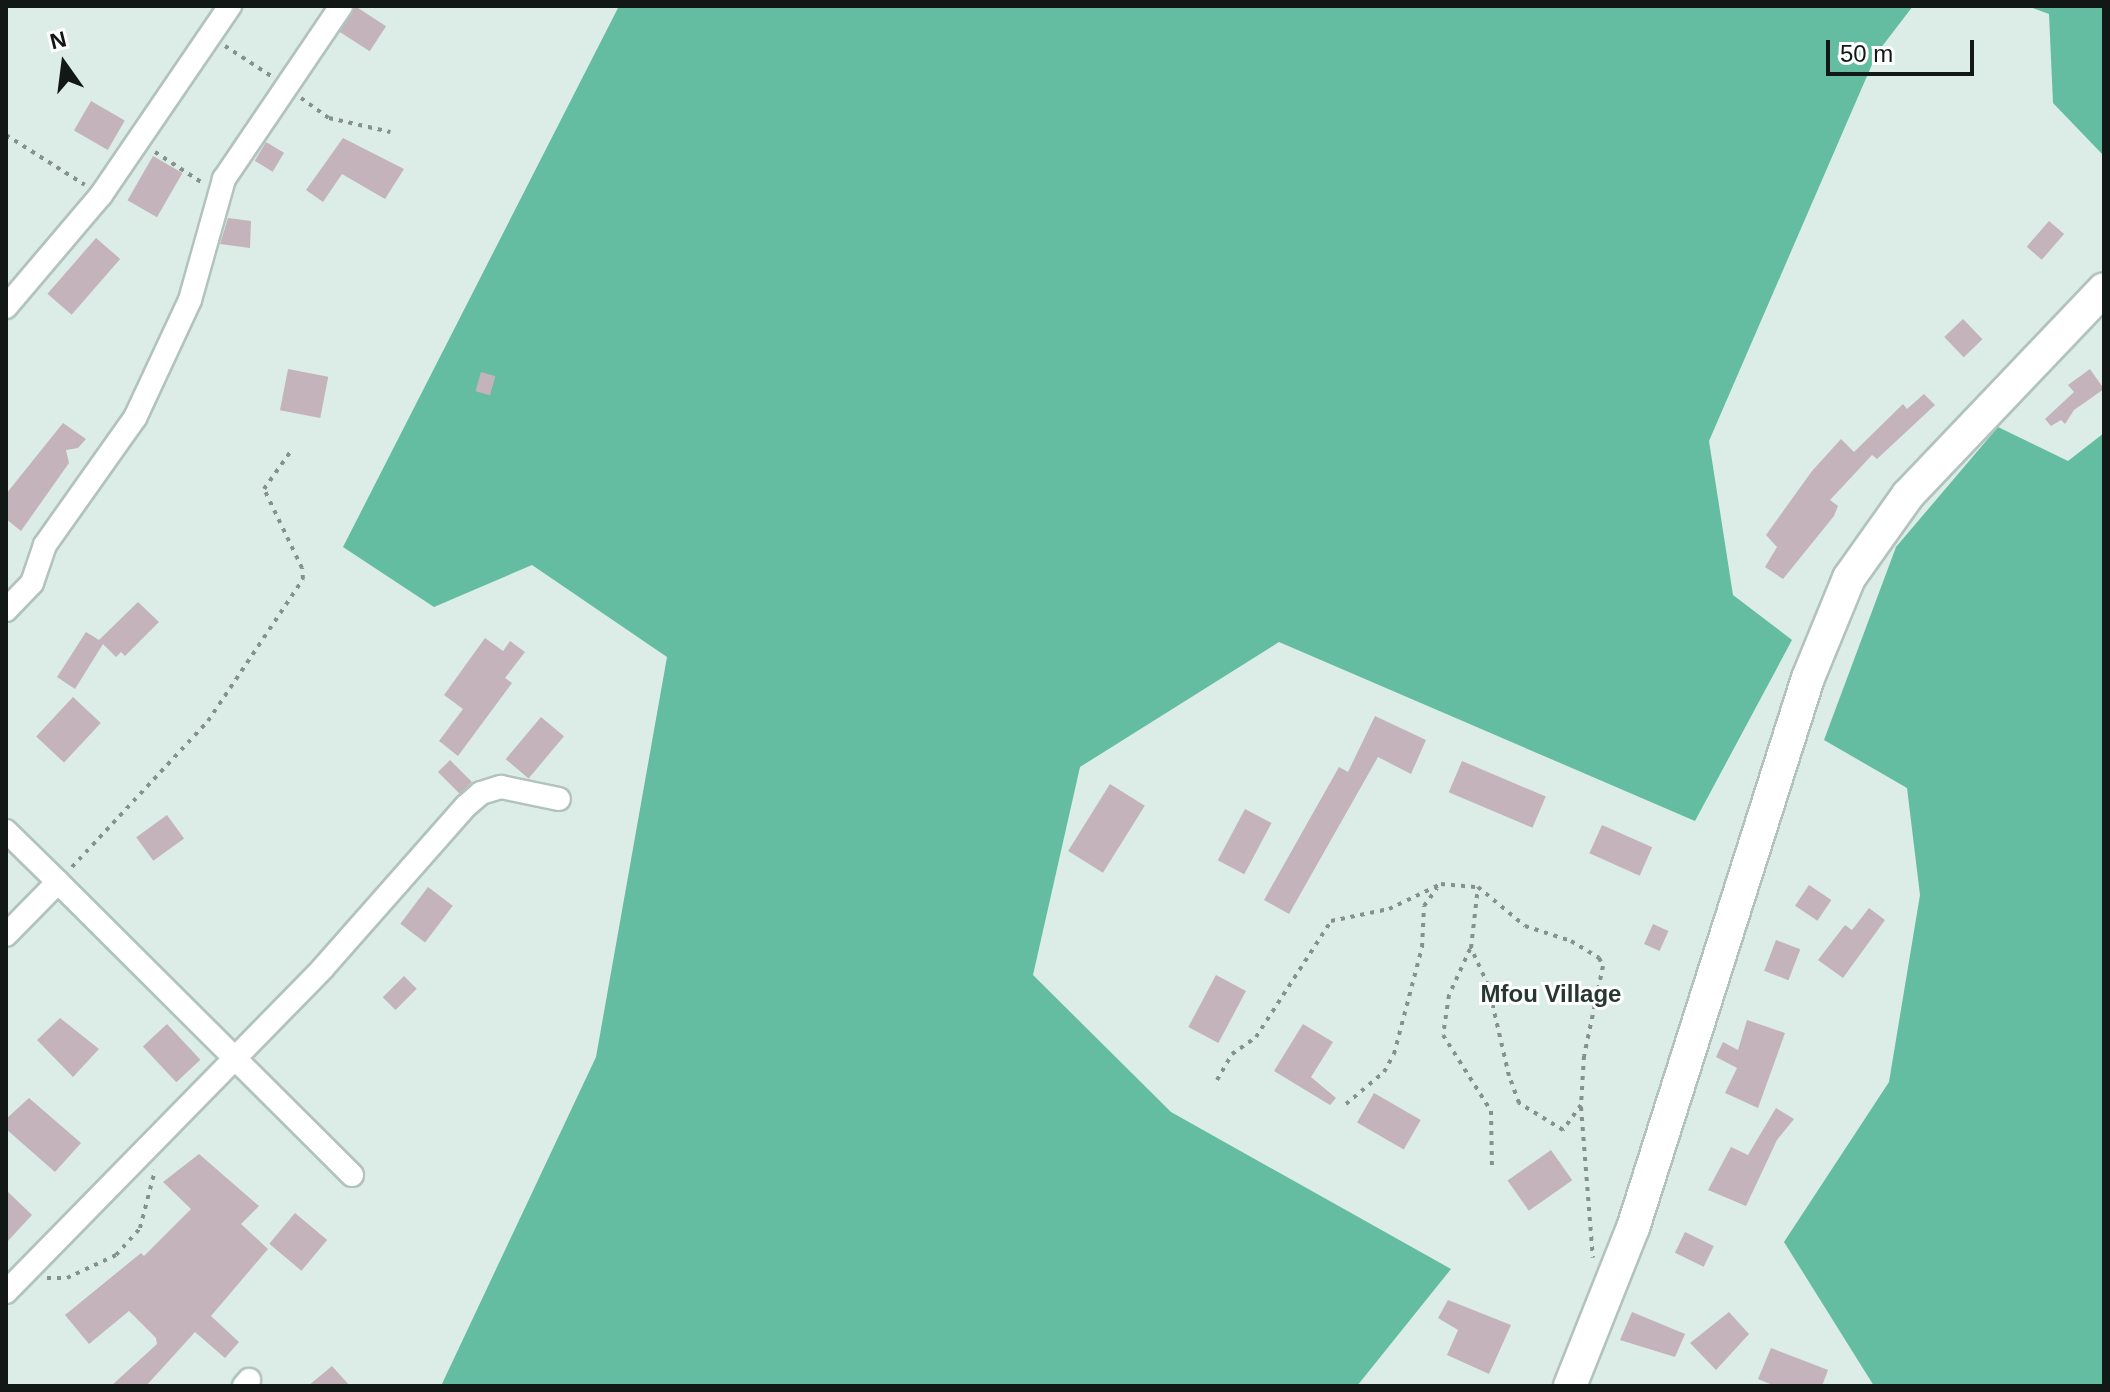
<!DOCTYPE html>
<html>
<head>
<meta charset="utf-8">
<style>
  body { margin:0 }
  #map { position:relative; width:2110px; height:1392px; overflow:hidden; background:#dbede6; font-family:Helvetica,sans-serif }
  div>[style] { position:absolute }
  .forest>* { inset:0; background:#64bda0 }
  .building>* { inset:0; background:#c4b3bb; transform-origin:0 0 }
  .path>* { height:4px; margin-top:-2px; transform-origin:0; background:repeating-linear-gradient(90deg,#84928c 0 4px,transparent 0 10px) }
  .roads { filter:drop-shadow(2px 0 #b1c3bc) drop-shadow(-2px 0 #b1c3bc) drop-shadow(0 2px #b1c3bc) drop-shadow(0 -2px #b1c3bc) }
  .street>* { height:22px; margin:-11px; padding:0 11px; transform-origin:11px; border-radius:11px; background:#fff }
  .secondary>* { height:32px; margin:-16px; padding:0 16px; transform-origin:16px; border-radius:16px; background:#fff }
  span { translate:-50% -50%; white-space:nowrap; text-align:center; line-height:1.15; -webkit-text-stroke:6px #fff; paint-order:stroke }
  .quarter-label { font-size:24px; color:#283732; font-weight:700 }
  .frame { position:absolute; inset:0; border:8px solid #111815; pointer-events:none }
  .north { position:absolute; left:24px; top:24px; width:80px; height:80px; -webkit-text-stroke:6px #fff; paint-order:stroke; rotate:346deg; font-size:22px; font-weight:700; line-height:32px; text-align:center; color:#111815 }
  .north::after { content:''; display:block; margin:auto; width:28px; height:36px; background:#111815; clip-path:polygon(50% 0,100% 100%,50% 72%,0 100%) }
  .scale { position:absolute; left:1826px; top:40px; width:148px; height:36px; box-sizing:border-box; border:4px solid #111815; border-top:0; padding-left:10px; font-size:24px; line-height:28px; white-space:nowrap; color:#111815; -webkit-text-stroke:6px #fff; paint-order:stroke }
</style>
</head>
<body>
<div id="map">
  <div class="forest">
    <i style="clip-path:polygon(619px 6px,1913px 6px,1877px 53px,1709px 441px,1733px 595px,1792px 640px,1695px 821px,1279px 642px,1080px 767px,1033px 975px,1171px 1112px,1451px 1269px,1357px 1386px,441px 1386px,596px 1057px,667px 657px,532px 565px,434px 607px,343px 547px)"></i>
    <i style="clip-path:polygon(2027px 6px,2104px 6px,2104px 156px,2053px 103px,2049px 14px)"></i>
    <i style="clip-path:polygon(1998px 427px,2068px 461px,2104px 433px,2104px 1386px,1874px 1386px,1784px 1242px,1889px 1082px,1920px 895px,1907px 788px,1824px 740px,1896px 547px)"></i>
  </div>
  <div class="building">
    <i style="left:355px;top:6px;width:37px;height:30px;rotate:33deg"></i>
    <i style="left:91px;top:101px;width:39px;height:34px;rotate:30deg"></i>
    <i style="clip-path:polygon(343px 138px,404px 169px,385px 199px,342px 174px,323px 202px,306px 190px)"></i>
    <i style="left:266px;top:142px;width:21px;height:22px;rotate:31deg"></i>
    <i style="left:153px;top:156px;width:34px;height:51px;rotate:30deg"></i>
    <i style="clip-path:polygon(228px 218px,251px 221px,250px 248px,220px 244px)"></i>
    <i style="left:2049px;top:221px;width:20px;height:34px;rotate:41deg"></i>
    <i style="left:96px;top:238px;width:32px;height:74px;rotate:41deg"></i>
    <i style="left:1963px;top:319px;width:28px;height:26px;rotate:46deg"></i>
    <i style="left:288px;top:369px;width:41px;height:42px;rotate:11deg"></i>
    <i style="clip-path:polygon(2090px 369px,2104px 389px,2074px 410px,2065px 424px,2061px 420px,2051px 426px,2045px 419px,2074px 392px,2068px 385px)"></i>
    <i style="left:481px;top:372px;width:15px;height:20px;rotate:16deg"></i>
    <i style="clip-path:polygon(1924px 394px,1935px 405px,1877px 459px,1872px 455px,1830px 500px,1838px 506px,1834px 516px,1783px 579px,1765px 567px,1777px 547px,1766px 535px,1812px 471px,1841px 439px,1854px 452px,1903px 404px,1907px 409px)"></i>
    <i style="clip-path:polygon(63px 423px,86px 439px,78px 448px,66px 450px,69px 463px,21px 531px,6px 519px,6px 494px)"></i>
    <i style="clip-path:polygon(138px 602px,159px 622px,125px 656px,121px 652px,116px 657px,103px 644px,75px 689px,57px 677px,86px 632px,99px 640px)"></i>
    <i style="clip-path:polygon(485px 638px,503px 651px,510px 641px,525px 652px,505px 678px,512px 683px,458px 756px,439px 741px,463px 709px,444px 695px)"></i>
    <i style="left:73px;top:697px;width:38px;height:54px;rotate:43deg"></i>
    <i style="clip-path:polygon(1375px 716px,1426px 740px,1411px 774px,1378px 757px,1289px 914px,1264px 900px,1339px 767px,1348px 772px)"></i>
    <i style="left:541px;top:717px;width:30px;height:55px;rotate:40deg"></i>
    <i style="left:450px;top:760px;width:31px;height:17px;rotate:45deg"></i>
    <i style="left:1462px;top:761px;width:91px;height:34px;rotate:23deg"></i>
    <i style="left:1110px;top:784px;width:41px;height:79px;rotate:32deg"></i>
    <i style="left:1245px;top:809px;width:30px;height:58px;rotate:28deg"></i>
    <i style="left:167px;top:815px;width:29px;height:38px;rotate:54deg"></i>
    <i style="left:1602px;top:825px;width:55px;height:31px;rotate:24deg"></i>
    <i style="left:1809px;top:885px;width:27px;height:25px;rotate:34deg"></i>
    <i style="left:428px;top:887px;width:31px;height:46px;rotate:37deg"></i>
    <i style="clip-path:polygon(1869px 908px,1885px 920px,1843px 978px,1818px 960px,1845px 925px,1852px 930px)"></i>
    <i style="left:1653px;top:924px;width:17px;height:22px;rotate:24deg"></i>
    <i style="left:1776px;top:940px;width:26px;height:33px;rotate:21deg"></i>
    <i style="left:1216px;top:975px;width:34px;height:59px;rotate:28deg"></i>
    <i style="left:404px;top:976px;width:18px;height:30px;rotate:45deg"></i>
    <i style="clip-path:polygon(60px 1018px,99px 1049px,73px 1077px,37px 1040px)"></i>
    <i style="clip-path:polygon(1747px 1020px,1785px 1033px,1758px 1108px,1725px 1093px,1737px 1068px,1716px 1057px,1723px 1042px,1738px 1050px)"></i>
    <i style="left:167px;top:1024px;width:49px;height:33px;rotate:47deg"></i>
    <i style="clip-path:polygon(1303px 1024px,1333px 1042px,1311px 1077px,1336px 1098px,1330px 1105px,1274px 1071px)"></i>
    <i style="left:1374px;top:1093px;width:54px;height:34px;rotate:30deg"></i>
    <i style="clip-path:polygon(29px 1098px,81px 1143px,55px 1172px,6px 1129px,6px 1119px)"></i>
    <i style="clip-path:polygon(1776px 1108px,1794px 1119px,1777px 1140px,1746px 1206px,1708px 1190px,1731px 1147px,1748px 1155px)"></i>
    <i style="left:1551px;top:1150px;width:37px;height:53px;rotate:55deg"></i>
    <i style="clip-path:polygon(199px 1154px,259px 1206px,241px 1224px,268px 1249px,211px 1316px,239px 1342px,225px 1358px,195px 1332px,146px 1386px,111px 1386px,157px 1344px,156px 1338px,129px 1311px,89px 1344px,65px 1315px,141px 1253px,144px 1256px,191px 1209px,163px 1182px)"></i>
    <i style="clip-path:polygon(6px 1190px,32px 1215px,6px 1243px)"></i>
    <i style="left:295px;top:1213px;width:42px;height:40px;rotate:40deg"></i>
    <i style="left:1685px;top:1232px;width:32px;height:23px;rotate:26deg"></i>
    <i style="clip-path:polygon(1448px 1300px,1511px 1325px,1489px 1374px,1447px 1355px,1458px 1330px,1438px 1318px)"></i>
    <i style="clip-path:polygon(1632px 1312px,1685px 1334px,1675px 1357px,1620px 1340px)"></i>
    <i style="clip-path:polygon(1729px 1312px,1749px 1334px,1716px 1370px,1690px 1343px)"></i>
    <i style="clip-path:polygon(1771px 1348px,1828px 1370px,1822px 1386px,1775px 1386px,1758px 1379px)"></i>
    <i style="clip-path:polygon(332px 1366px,350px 1386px,308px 1386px)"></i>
  </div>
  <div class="path">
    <i style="left:225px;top:46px;width:55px;rotate:33.1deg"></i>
    <i style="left:301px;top:98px;width:34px;rotate:36deg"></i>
    <i style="left:329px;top:118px;width:63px;rotate:12.9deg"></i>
    <i style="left:6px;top:135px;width:93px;rotate:32.3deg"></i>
    <i style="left:155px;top:152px;width:55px;rotate:33.1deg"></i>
    <i style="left:72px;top:867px;width:200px;rotate:-47deg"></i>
    <i style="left:208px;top:721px;width:171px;rotate:-56.2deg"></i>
    <i style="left:303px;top:579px;width:11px;rotate:-95deg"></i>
    <i style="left:302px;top:568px;width:88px;rotate:-115.7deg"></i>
    <i style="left:264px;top:489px;width:47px;rotate:-54.6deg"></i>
    <i style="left:1470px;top:949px;width:51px;rotate:114.5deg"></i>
    <i style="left:1449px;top:995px;width:40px;rotate:98.5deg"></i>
    <i style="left:1443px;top:1035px;width:90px;rotate:57.7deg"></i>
    <i style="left:1491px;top:1111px;width:59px;rotate:89deg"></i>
    <i style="left:1217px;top:1080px;width:30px;rotate:-60deg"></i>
    <i style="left:1232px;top:1054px;width:29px;rotate:-35deg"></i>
    <i style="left:1256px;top:1037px;width:138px;rotate:-57.1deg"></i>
    <i style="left:1331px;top:921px;width:59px;rotate:-11.7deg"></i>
    <i style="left:1389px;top:909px;width:58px;rotate:-25.7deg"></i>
    <i style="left:1441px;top:884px;width:37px;rotate:5deg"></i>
    <i style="left:1478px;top:887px;width:61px;rotate:39.7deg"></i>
    <i style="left:1525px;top:926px;width:48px;rotate:18.1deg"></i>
    <i style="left:1571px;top:941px;width:33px;rotate:31deg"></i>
    <i style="left:1599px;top:958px;width:9px;rotate:63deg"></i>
    <i style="left:1603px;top:966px;width:92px;rotate:101.9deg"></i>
    <i style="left:1584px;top:1056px;width:49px;rotate:93.5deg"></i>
    <i style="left:1581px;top:1105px;width:31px;rotate:126deg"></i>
    <i style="left:1563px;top:1130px;width:52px;rotate:-148.5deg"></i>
    <i style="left:1519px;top:1103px;width:29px;rotate:-110deg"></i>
    <i style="left:1509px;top:1076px;width:93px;rotate:-103deg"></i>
    <i style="left:1488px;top:985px;width:41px;rotate:-114.7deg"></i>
    <i style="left:1471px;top:948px;width:61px;rotate:-83.5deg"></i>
    <i style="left:1346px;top:1104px;width:50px;rotate:-40.1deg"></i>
    <i style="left:1384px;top:1072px;width:21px;rotate:-61deg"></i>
    <i style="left:1394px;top:1054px;width:111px;rotate:-75.3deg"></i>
    <i style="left:1422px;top:947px;width:41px;rotate:-87.2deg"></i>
    <i style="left:1424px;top:906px;width:22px;rotate:-54deg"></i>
    <i style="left:1581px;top:1107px;width:151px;rotate:85.5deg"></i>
    <i style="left:47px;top:1278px;width:20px"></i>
    <i style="left:67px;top:1278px;width:54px;rotate:-25.1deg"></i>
    <i style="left:116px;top:1255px;width:36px;rotate:-48deg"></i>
    <i style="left:140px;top:1228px;width:60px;rotate:-75.5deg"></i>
  </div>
  <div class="roads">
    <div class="street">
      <i style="left:6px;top:307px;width:147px;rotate:-49.7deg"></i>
      <i style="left:101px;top:195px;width:229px;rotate:-55.7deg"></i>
      <i style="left:6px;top:610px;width:37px;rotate:-46deg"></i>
      <i style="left:32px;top:583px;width:40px;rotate:-71.1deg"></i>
      <i style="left:45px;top:545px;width:156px;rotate:-54.7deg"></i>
      <i style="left:135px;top:418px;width:130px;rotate:-65deg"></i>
      <i style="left:190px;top:300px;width:126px;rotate:-74.3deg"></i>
      <i style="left:224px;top:179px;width:209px;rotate:-55.9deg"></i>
      <i style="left:6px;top:831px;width:73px;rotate:44.4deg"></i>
      <i style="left:58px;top:882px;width:74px;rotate:134.5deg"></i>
      <i style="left:58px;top:882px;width:415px;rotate:44.9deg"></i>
      <i style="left:6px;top:1292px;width:453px;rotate:-45.6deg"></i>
      <i style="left:323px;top:968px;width:216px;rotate:-48.6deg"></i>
      <i style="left:466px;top:806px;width:20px;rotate:-41deg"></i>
      <i style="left:481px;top:793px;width:21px;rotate:-17deg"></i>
      <i style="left:501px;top:787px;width:59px;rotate:11.7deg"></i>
      <i style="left:244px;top:1386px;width:8px;rotate:-50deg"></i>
    </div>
    <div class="secondary">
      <i style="left:1570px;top:1386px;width:170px;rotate:-68.3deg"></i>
      <i style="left:1633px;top:1228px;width:577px;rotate:-72.35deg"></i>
      <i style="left:1808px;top:678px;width:108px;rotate:-67.7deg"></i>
      <i style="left:1849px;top:578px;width:102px;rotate:-54.6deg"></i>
      <i style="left:1908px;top:495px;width:284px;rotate:-46.4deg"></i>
    </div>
  </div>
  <div class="quarter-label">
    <span style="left:1551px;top:994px">Mfou Village</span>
  </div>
  <div class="frame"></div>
  <div class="north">N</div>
  <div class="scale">50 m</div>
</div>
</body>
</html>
